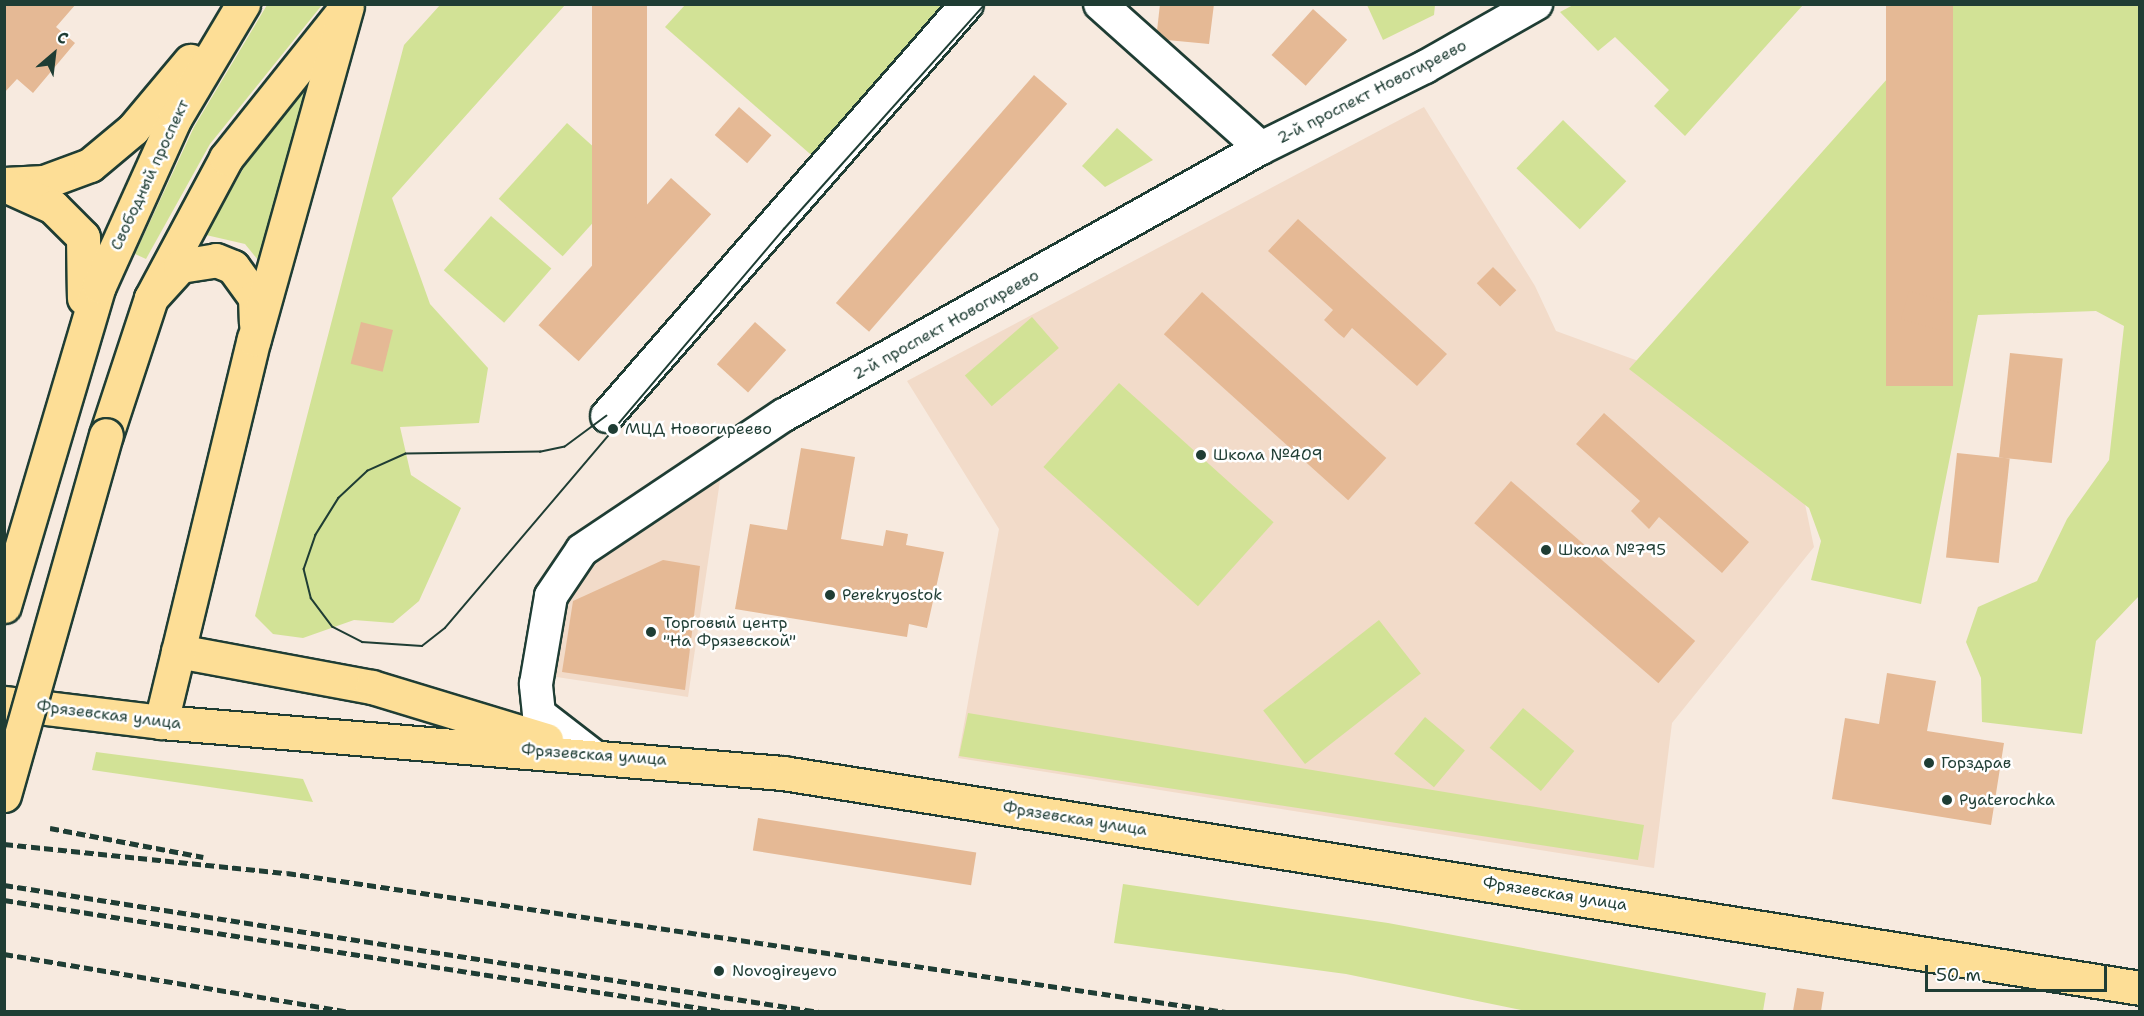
<!DOCTYPE html>
<html>
<head>
<meta charset="utf-8">
<style>
  body { margin:0 }
  #map { position:relative; width:2144px; height:1016px; overflow:hidden; background:#f7eadf; font-family:"Shantell Sans",sans-serif }
  div>[style] { position:absolute }
  .built>* { inset:0; background:#f2dbc9 }
  .green>* { inset:0; background:#d2e296; transform-origin:0 0 }
  .building>* { inset:0; background:#e5b995; transform-origin:0 0 }
  .roads { filter:drop-shadow(2px 0 #1f3d34) drop-shadow(-2px 0 #1f3d34) drop-shadow(0 2px #1f3d34) drop-shadow(0 -2px #1f3d34) }
  .minor>* { height:32px; margin:-16px; padding:0 16px; transform-origin:16px; border-radius:16px; background:#fff }
  .major>* { height:33px; margin:-16.5px; padding:0 16.5px; transform-origin:16.5px; border-radius:16.5px; background:#fdde96 }
  .tram>* { height:1.5px; margin:-0.75px; padding:0 0.75px; transform-origin:0.75px; border-radius:0.75px; background:#1f3d34 }
  .rail>* { height:4.5px; margin-top:-2.25px; transform-origin:0; background:repeating-linear-gradient(90deg,#1f3d34 0 9px,transparent 0 13.5px) }
  .bridges { filter:drop-shadow(2px 0 #1f3d34) drop-shadow(-2px 0 #1f3d34) drop-shadow(0 2px #1f3d34) drop-shadow(0 -2px #1f3d34) }
  .major-bridge>* { height:33px; margin:-16.5px; padding:0 16.5px; transform-origin:16.5px; border-radius:16.5px; background:#fdde96 }
  .dots>* { width:16px; height:16px; translate:-50% -50%; box-sizing:border-box; border:3px solid #fff; border-radius:50% }
  span { translate:-50% -50%; white-space:nowrap; text-align:center; line-height:1.15; -webkit-text-stroke:5px #fff; paint-order:stroke }
  .street-label { font-size:16px; color:#1f3d34 }
  .poi-label { font-size:16px; color:#1f3d34 }
  .left { translate:0 -50%; text-align:left }
  .frame { position:absolute; inset:0; border:6px solid #1f3d34; pointer-events:none }
  .north { position:absolute; left:24px; top:24px; width:60px; height:60px; -webkit-text-stroke:4px #fff; paint-order:stroke; rotate:28deg; font-size:16px; font-weight:700; line-height:24px; text-align:center; color:#1f3d34 }
  .north::after { content:''; display:block; margin:auto; width:21px; height:27px; background:#1f3d34; clip-path:polygon(50% 0,100% 100%,50% 72%,0 100%) }
  .scale { position:absolute; left:1925px; top:965px; width:182px; height:27px; box-sizing:border-box; border:3px solid #1f3d34; border-top:0; padding-left:8px; font-size:18px; line-height:21px; white-space:nowrap; color:#1f3d34; -webkit-text-stroke:4px #fff; paint-order:stroke }
</style>
</head>
<body>
<div id="map">
  <div class="built">
    <i style="clip-path:polygon(1424px 107px,1535px 286px,1556px 331px,1663px 370px,1801px 485px,1814px 547px,1672px 723px,1654px 868px,958px 758px,999px 529px,907px 381px)"></i>
    <i style="clip-path:polygon(722px 467px,688px 697px,550px 676px,559px 596px,577px 567px)"></i>
  </div>
  <div class="green">
    <i style="clip-path:polygon(267px 5px,322px 5px,210px 144px,146px 259px,135px 254px,194px 127px)"></i>
    <i style="clip-path:polygon(440px 5px,565px 5px,392px 198px,430px 304px,488px 368px,479px 423px,400px 427px,411px 475px,461px 508px,419px 601px,393px 623px,354px 620px,303px 638px,273px 634px,255px 616px,370px 174px,404px 45px)"></i>
    <i style="clip-path:polygon(685px 5px,955px 5px,817px 160px,665px 27px)"></i>
    <i style="clip-path:polygon(1367px 5px,1435px 5px,1434px 15px,1383px 40px)"></i>
    <i style="clip-path:polygon(1573px 5px,1573px 4px,1803px 5px,1685px 136px,1654px 106px,1669px 90px,1615px 37px,1598px 51px,1560px 12px)"></i>
    <i style="clip-path:polygon(1953px 5px,2139px 5px,2139px 596px,2096px 641px,2082px 734px,1982px 722px,1981px 678px,1966px 642px,1978px 607px,2037px 581px,2067px 519px,2109px 460px,2124px 326px,2096px 311px,1978px 315px,1921px 604px,1811px 580px,1821px 541px,1809px 508px,1629px 369px)"></i>
    <i style="clip-path:polygon(307px 83px,313px 86px,262px 265px,245px 244px,206px 235px,244px 167px)"></i>
    <i style="left:1563px;top:120px;width:88px;height:67px;rotate:44deg"></i>
    <i style="left:567px;top:123px;width:86px;height:102px;rotate:42deg"></i>
    <i style="clip-path:polygon(1117px 128px,1153px 160px,1105px 187px,1082px 166px)"></i>
    <i style="left:491px;top:216px;width:80px;height:72px;rotate:41deg"></i>
    <i style="left:1032px;top:317px;width:41px;height:89px;rotate:49deg"></i>
    <i style="left:1119px;top:383px;width:208px;height:113px;rotate:42deg"></i>
    <i style="left:1379px;top:620px;width:68px;height:147px;rotate:52deg"></i>
    <i style="left:1523px;top:708px;width:67px;height:52px;rotate:40deg"></i>
    <i style="clip-path:polygon(968px 713px,1644px 825px,1638px 860px,959px 756px)"></i>
    <i style="left:1425px;top:717px;width:52px;height:48px;rotate:40deg"></i>
    <i style="clip-path:polygon(96px 752px,303px 779px,313px 802px,92px 770px)"></i>
    <i style="clip-path:polygon(1123px 884px,1388px 923px,1766px 993px,1763px 1011px,1526px 1011px,1346px 974px,1114px 943px)"></i>
  </div>
  <div class="building">
    <i style="clip-path:polygon(4px 4px,76px 4px,56px 27px,75px 43px,33px 93px,17px 79px,4px 93px)"></i>
    <i style="left:592px;top:4px;width:55px;height:272px"></i>
    <i style="clip-path:polygon(1160px 4px,1214px 4px,1209px 44px,1167px 40px,1157px 31px)"></i>
    <i style="left:1886px;top:4px;width:67px;height:382px"></i>
    <i style="left:1313px;top:9px;width:46px;height:62px;rotate:42deg"></i>
    <i style="left:1034px;top:75px;width:44px;height:302px;rotate:41deg"></i>
    <i style="left:739px;top:107px;width:43px;height:37px;rotate:41deg"></i>
    <i style="left:671px;top:178px;width:54px;height:198px;rotate:42deg"></i>
    <i style="clip-path:polygon(1298px 219px,1447px 354px,1417px 386px,1352px 328px,1344px 338px,1339px 334px,1324px 320px,1333px 310px,1268px 251px)"></i>
    <i style="left:1493px;top:267px;width:33px;height:23px;rotate:45deg"></i>
    <i style="left:1909px;top:291px;width:41px;height:29px;rotate:16deg"></i>
    <i style="left:1202px;top:292px;width:248px;height:57px;rotate:42deg"></i>
    <i style="left:361px;top:322px;width:33px;height:43px;rotate:14deg"></i>
    <i style="left:755px;top:322px;width:42px;height:57px;rotate:42deg"></i>
    <i style="left:2010px;top:353px;width:53px;height:105px;rotate:6deg"></i>
    <i style="clip-path:polygon(1604px 413px,1749px 542px,1722px 573px,1659px 517px,1649px 529px,1631px 511px,1640px 501px,1576px 444px)"></i>
    <i style="clip-path:polygon(801px 448px,855px 457px,841px 539px,883px 546px,886px 530px,908px 534px,906px 545px,944px 552px,927px 628px,909px 624px,907px 637px,735px 609px,750px 524px,787px 530px)"></i>
    <i style="left:1957px;top:453px;width:53px;height:105px;rotate:6deg"></i>
    <i style="left:1511px;top:481px;width:244px;height:56px;rotate:41deg"></i>
    <i style="clip-path:polygon(663px 560px,700px 566px,685px 690px,562px 672px,573px 601px)"></i>
    <i style="clip-path:polygon(1887px 673px,1936px 681px,1927px 731px,2004px 743px,1991px 825px,1832px 799px,1845px 718px,1879px 724px)"></i>
    <i style="left:758px;top:818px;width:221px;height:33px;rotate:9deg"></i>
    <i style="clip-path:polygon(1797px 988px,1824px 992px,1821px 1011px,1793px 1011px)"></i>
  </div>
  <div class="roads">
    <div class="minor">
      <i style="left:1100px;top:4px;width:216px;rotate:41.8deg"></i>
      <i style="left:607px;top:416px;width:547px;rotate:-48.85deg"></i>
      <i style="left:592px;top:755px;width:67px;rotate:-142.3deg"></i>
      <i style="left:539px;top:714px;width:30px;rotate:-96deg"></i>
      <i style="left:536px;top:684px;width:89px;rotate:-80.3deg"></i>
      <i style="left:551px;top:596px;width:55px;rotate:-56deg"></i>
      <i style="left:582px;top:550px;width:243px;rotate:-33.8deg"></i>
      <i style="left:784px;top:415px;width:547px;rotate:-29.24deg"></i>
      <i style="left:1261px;top:148px;width:183px;rotate:-26.3deg"></i>
      <i style="left:1425px;top:67px;width:128px;rotate:-29.6deg"></i>
    </div>
    <div class="major">
      <i style="left:4px;top:184px;width:40px;rotate:-2.9deg"></i>
      <i style="left:44px;top:182px;width:49px;rotate:-20.3deg"></i>
      <i style="left:90px;top:165px;width:56px;rotate:-39.9deg"></i>
      <i style="left:133px;top:129px;width:89px;rotate:-50deg"></i>
      <i style="left:9px;top:187px;width:48px;rotate:24.4deg"></i>
      <i style="left:53px;top:207px;width:42px;rotate:45deg"></i>
      <i style="left:83px;top:237px;width:61px;rotate:89.1deg"></i>
      <i style="left:151px;top:298px;width:159px;rotate:-61.8deg"></i>
      <i style="left:226px;top:158px;width:184px;rotate:-51.4deg"></i>
      <i style="left:106px;top:435px;width:144px;rotate:-71.8deg"></i>
      <i style="left:151px;top:298px;width:43px;rotate:-47.8deg"></i>
      <i style="left:180px;top:266px;width:36px;rotate:-9deg"></i>
      <i style="left:216px;top:260px;width:18px;rotate:22deg"></i>
      <i style="left:233px;top:267px;width:37px;rotate:54deg"></i>
      <i style="left:255px;top:297px;width:26px;rotate:88deg"></i>
      <i style="left:4px;top:606px;width:334px;rotate:-73.5deg"></i>
      <i style="left:99px;top:286px;width:184px;rotate:-65.7deg"></i>
      <i style="left:175px;top:118px;width:133px;rotate:-59.2deg"></i>
      <i style="left:178px;top:651px;width:197px;rotate:10.5deg"></i>
      <i style="left:372px;top:687px;width:182px;rotate:16.9deg"></i>
      <i style="left:4px;top:703px;width:158px;rotate:6.9deg"></i>
      <i style="left:161px;top:722px;width:624px;rotate:4.69deg"></i>
      <i style="left:783px;top:773px;width:1374px;rotate:9deg"></i>
      <i style="left:161px;top:722px;width:394px;rotate:-76.4deg"></i>
      <i style="left:254px;top:339px;width:345px;rotate:-74.4deg"></i>
    </div>
  </div>
  <div class="tram">
    <i style="left:607px;top:416px;width:52px;rotate:143.6deg"></i>
    <i style="left:565px;top:447px;width:25px;rotate:168deg"></i>
    <i style="left:541px;top:452px;width:135px;rotate:179.2deg"></i>
    <i style="left:406px;top:454px;width:42px;rotate:155.9deg"></i>
    <i style="left:368px;top:471px;width:40px;rotate:137deg"></i>
    <i style="left:339px;top:498px;width:44px;rotate:121.9deg"></i>
    <i style="left:316px;top:535px;width:36px;rotate:109deg"></i>
    <i style="left:304px;top:569px;width:30px;rotate:76deg"></i>
    <i style="left:311px;top:598px;width:36px;rotate:53deg"></i>
    <i style="left:333px;top:627px;width:33px;rotate:27deg"></i>
    <i style="left:362px;top:642px;width:60px;rotate:3.8deg"></i>
    <i style="left:422px;top:646px;width:29px;rotate:-38deg"></i>
    <i style="left:445px;top:628px;width:524px;rotate:-49.65deg"></i>
    <i style="left:784px;top:229px;width:302px;rotate:-48.2deg"></i>
  </div>
  <div class="rail">
    <i style="left:50px;top:828px;width:156px;rotate:10.7deg"></i>
    <i style="left:4px;top:844px;width:284px;rotate:5.9deg"></i>
    <i style="left:287px;top:873px;width:949px;rotate:8.42deg"></i>
    <i style="left:4px;top:885px;width:825px;rotate:8.86deg"></i>
    <i style="left:4px;top:900px;width:732px;rotate:8.81deg"></i>
    <i style="left:4px;top:954px;width:352px;rotate:9.5deg"></i>
  </div>
  <div class="bridges">
    <div class="major-bridge">
      <i style="left:4px;top:795px;width:374px;rotate:-74.2deg"></i>
    </div>
  </div>
  <div class="dots">
    <i style="left:613px;top:429px;background:#1f3d34"></i>
    <i style="left:1201px;top:455px;background:#1f3d34"></i>
    <i style="left:1546px;top:550px;background:#1f3d34"></i>
    <i style="left:830px;top:595px;background:#1f3d34"></i>
    <i style="left:651px;top:632px;background:#1f3d34"></i>
    <i style="left:1929px;top:763px;background:#1f3d34"></i>
    <i style="left:1947px;top:800px;background:#1f3d34"></i>
    <i style="left:719px;top:971px;background:#1f3d34"></i>
  </div>
  <div class="street-label">
    <span style="left:1372px;top:92px;rotate:-27deg">2-й проспект Новогиреево</span>
    <span style="left:150px;top:175px;rotate:-65deg">Свободный проспект</span>
    <span style="left:946px;top:325px;rotate:-29deg">2-й проспект Новогиреево</span>
    <span style="left:109px;top:715px;rotate:7deg">Фрязевская улица</span>
    <span style="left:594px;top:755px;rotate:4deg">Фрязевская улица</span>
    <span style="left:1075px;top:819px;rotate:9deg">Фрязевская улица</span>
    <span style="left:1555px;top:894px;rotate:9deg">Фрязевская улица</span>
  </div>
  <div class="poi-label">
    <span class="left" style="left:625px;top:429px">МЦД Новогиреево</span>
    <span class="left" style="left:1213px;top:455px">Школа №409</span>
    <span class="left" style="left:1558px;top:550px">Школа №795</span>
    <span class="left" style="left:842px;top:595px">Perekryostok</span>
    <span class="left" style="left:663px;top:632px">Торговый центр<br>"На Фрязевской"</span>
    <span class="left" style="left:1941px;top:763px">Горздрав</span>
    <span class="left" style="left:1959px;top:800px">Pyaterochka</span>
    <span class="left" style="left:732px;top:971px">Novogireyevo</span>
  </div>
  <div class="frame"></div>
  <div class="north">С</div>
  <div class="scale">50 m</div>
</div>
</body>
</html>
